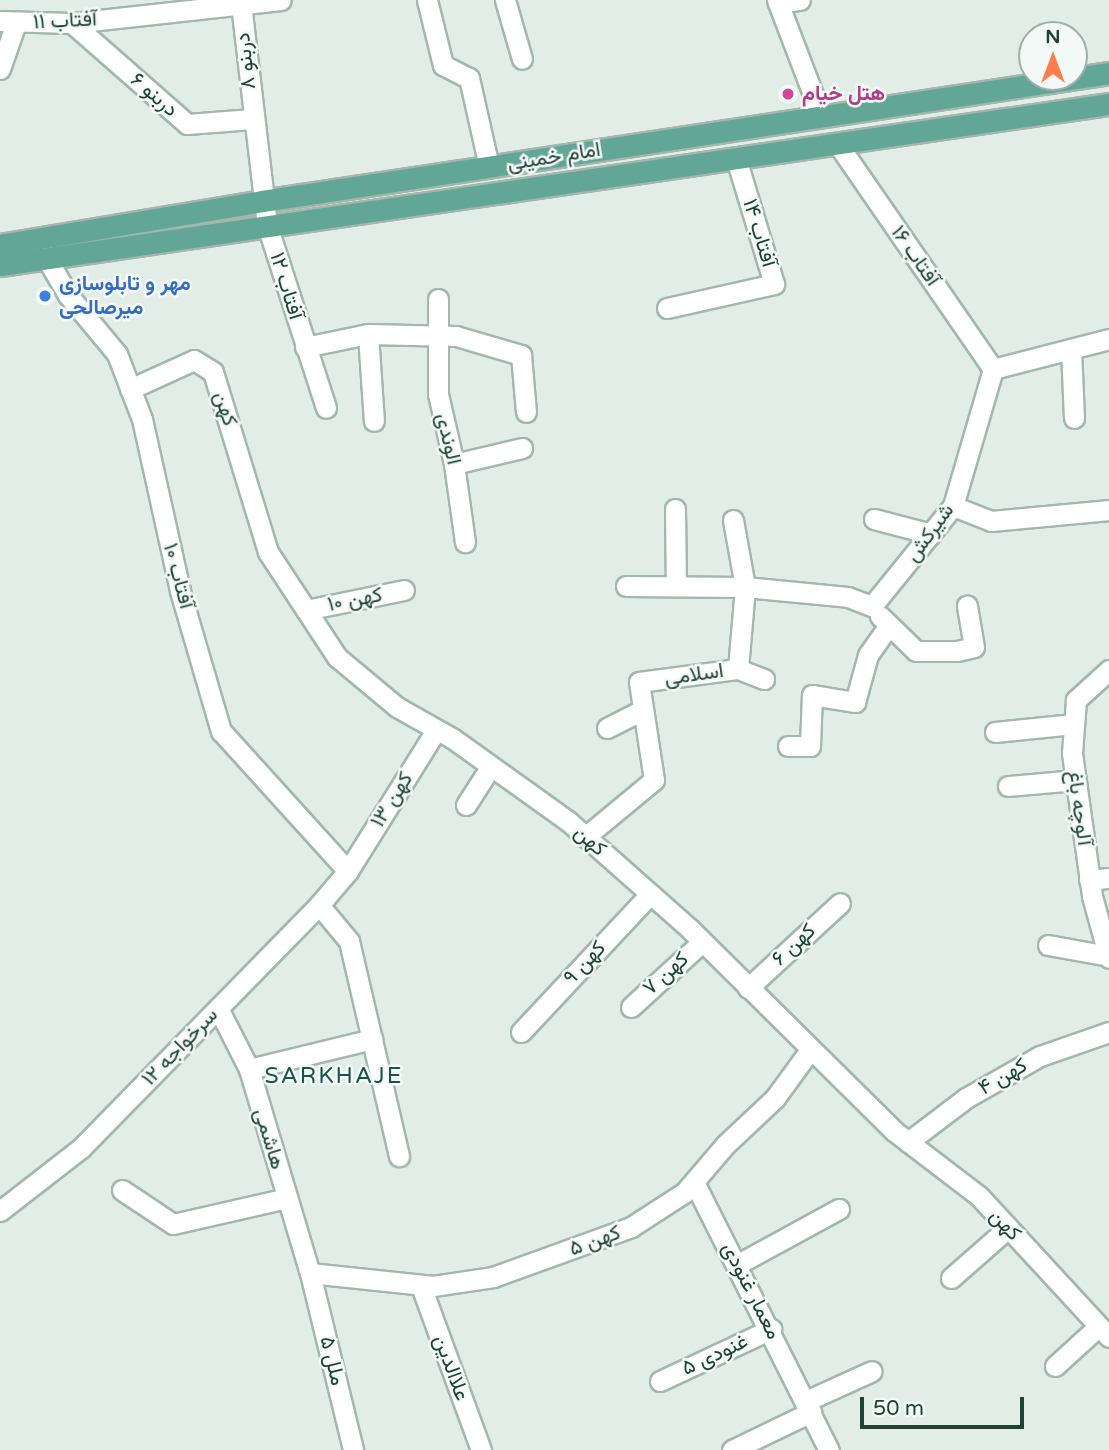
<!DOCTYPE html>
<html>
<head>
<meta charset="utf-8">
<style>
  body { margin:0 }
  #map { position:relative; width:1109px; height:1450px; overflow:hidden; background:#e2ede8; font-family:"Varela Round",Vazirmatn,sans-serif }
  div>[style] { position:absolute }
  .roads { filter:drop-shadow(2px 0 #a4b6b0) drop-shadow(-2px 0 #a4b6b0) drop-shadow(0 2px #a4b6b0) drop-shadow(0 -2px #a4b6b0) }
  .minor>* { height:19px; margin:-9.5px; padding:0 9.5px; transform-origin:9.5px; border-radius:9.5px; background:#fff }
  .primary>* { height:21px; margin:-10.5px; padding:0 10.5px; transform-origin:10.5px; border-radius:10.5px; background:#62a796 }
  .dots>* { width:19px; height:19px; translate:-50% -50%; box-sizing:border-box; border:4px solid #f3f9f6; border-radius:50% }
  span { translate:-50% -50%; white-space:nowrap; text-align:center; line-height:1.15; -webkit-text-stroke:5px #f3f9f6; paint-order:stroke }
  .street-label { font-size:21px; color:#204038 }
  .hotel-label { font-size:21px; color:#b23c85; font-weight:700 }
  .left { translate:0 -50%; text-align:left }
  .shop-label { font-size:21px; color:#366cbe; font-weight:700 }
  .neighbourhood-label { font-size:23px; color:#195547; letter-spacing:2px }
  .north { position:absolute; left:1018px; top:21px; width:70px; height:70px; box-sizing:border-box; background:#f3f9f6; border:2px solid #9fafaa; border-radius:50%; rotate:0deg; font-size:19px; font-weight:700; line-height:28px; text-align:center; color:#204038 }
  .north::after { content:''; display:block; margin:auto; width:24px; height:32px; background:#ff7c4e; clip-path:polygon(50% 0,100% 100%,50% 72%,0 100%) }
  .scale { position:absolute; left:860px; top:1397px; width:164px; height:32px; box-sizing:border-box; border:4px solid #204038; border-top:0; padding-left:9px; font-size:21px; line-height:24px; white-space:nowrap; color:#204038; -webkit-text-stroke:5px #f3f9f6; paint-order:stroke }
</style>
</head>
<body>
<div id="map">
  <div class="roads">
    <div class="minor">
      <i style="left:427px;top:0;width:67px;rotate:76.2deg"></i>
      <i style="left:443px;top:65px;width:29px;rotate:27deg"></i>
      <i style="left:469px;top:78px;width:91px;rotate:77.3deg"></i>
      <i style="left:505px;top:0;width:61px;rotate:73.9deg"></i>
      <i style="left:777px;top:0;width:123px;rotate:69.1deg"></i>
      <i style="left:778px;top:3px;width:22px;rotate:-8deg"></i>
      <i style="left:241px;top:4px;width:223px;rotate:83.3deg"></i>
      <i style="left:267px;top:225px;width:192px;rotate:72.1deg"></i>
      <i style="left:0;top:21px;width:72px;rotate:1.6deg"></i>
      <i style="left:72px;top:23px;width:210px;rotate:-6.3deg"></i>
      <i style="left:72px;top:23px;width:153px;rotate:41.3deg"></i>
      <i style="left:187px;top:124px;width:65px;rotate:-4.4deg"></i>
      <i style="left:0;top:69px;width:49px;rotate:-70.8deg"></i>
      <i style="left:837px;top:143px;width:275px;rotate:55.4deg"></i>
      <i style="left:40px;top:247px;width:56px;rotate:59.7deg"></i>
      <i style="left:68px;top:295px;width:77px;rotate:50.3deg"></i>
      <i style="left:117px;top:354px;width:70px;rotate:69deg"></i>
      <i style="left:142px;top:419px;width:176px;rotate:77.5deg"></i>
      <i style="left:180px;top:591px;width:146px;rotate:73.7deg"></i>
      <i style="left:221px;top:731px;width:189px;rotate:47.8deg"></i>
      <i style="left:438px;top:299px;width:95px;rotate:90deg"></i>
      <i style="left:438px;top:394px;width:72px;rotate:77.1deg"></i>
      <i style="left:454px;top:464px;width:79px;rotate:82deg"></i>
      <i style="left:667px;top:308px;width:110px;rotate:-12.6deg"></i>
      <i style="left:774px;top:284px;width:132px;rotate:-106.8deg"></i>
      <i style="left:368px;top:334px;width:87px;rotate:86.1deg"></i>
      <i style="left:305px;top:347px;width:64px;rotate:-11.7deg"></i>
      <i style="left:368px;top:334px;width:88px;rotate:1.3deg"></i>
      <i style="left:456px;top:336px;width:68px;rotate:16.3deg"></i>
      <i style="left:521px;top:355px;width:57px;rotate:85deg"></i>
      <i style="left:1071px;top:349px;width:69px;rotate:87.5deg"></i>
      <i style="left:993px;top:369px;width:120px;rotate:-14.5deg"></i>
      <i style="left:130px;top:389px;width:70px;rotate:-24.4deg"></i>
      <i style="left:194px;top:360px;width:22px;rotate:32deg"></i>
      <i style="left:213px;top:372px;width:188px;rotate:73deg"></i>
      <i style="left:268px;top:552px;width:126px;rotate:56.7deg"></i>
      <i style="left:337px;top:657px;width:78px;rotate:39.8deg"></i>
      <i style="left:397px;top:707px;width:63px;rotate:29.4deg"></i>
      <i style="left:452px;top:738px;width:143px;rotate:35.6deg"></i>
      <i style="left:568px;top:821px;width:163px;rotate:41.5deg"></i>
      <i style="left:690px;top:929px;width:287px;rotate:44.7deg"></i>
      <i style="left:894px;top:1131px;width:107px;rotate:37.4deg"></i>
      <i style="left:979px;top:1196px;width:192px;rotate:47.3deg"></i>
      <i style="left:454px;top:464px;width:70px;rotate:-13.2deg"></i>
      <i style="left:953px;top:506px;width:41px;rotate:21.5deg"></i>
      <i style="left:991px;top:521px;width:119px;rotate:-5.3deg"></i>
      <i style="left:675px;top:509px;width:77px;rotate:89.3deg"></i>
      <i style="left:874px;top:519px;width:59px;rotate:14.7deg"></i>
      <i style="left:733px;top:520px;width:68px;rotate:79.8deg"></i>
      <i style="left:745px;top:587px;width:82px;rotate:94.9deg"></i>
      <i style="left:626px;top:586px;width:119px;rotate:0.5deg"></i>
      <i style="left:745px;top:587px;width:103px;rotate:5.5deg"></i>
      <i style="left:848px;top:597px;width:26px;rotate:21deg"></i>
      <i style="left:872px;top:606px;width:129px;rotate:-51deg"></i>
      <i style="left:953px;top:506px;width:143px;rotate:-73.7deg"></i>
      <i style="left:306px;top:610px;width:100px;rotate:-11.5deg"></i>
      <i style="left:880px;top:616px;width:50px;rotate:44.2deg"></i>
      <i style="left:916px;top:651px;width:41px"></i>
      <i style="left:957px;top:651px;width:17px;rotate:-13deg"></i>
      <i style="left:974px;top:647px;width:42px;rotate:-99.7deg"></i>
      <i style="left:1109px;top:670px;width:45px;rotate:137.7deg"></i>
      <i style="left:1076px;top:700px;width:53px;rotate:94.3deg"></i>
      <i style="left:1072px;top:753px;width:144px;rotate:82deg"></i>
      <i style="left:1092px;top:896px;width:64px;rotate:74.7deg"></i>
      <i style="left:607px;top:728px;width:39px;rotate:-27deg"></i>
      <i style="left:995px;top:732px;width:79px;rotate:-5.8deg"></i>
      <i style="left:788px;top:746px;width:22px"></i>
      <i style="left:810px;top:746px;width:51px;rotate:-87.8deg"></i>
      <i style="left:812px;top:695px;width:44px;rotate:9.2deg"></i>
      <i style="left:855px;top:702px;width:49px;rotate:-74.5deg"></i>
      <i style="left:868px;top:655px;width:35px;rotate:-55deg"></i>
      <i style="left:1008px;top:786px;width:67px;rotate:-5.1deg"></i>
      <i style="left:466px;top:805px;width:46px;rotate:-57.3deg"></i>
      <i style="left:585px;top:837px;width:89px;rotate:-39.6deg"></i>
      <i style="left:654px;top:780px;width:99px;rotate:-98.7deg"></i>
      <i style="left:639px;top:682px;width:100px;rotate:-7.5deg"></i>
      <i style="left:738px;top:669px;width:28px;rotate:21deg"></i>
      <i style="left:1089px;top:880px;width:20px;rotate:-6deg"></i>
      <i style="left:319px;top:905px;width:47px;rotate:50.2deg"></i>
      <i style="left:349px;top:941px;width:221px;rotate:76.9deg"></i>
      <i style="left:1048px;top:945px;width:62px;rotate:10.2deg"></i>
      <i style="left:748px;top:988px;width:125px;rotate:-42.7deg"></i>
      <i style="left:631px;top:1007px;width:96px;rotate:-42.5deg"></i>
      <i style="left:218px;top:1008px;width:68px;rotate:63.1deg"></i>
      <i style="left:249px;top:1069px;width:213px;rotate:73.4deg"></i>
      <i style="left:310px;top:1273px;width:182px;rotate:76.3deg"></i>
      <i style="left:521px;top:1032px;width:189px;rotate:-46.9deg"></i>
      <i style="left:249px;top:1069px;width:127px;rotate:-13.7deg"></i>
      <i style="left:908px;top:1142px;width:73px;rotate:-37.2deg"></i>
      <i style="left:966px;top:1098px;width:85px;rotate:-29.6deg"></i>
      <i style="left:1040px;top:1056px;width:73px;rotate:-19.2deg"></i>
      <i style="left:694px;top:1182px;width:300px;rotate:63.3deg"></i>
      <i style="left:122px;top:1190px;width:61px;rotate:33.7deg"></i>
      <i style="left:173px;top:1224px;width:117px;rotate:-12.8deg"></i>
      <i style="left:0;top:1211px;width:103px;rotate:-37.9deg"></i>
      <i style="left:81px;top:1148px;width:340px;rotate:-45.6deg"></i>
      <i style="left:319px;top:905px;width:45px;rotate:-49.5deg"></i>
      <i style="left:348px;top:871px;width:166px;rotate:-58deg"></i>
      <i style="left:738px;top:1264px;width:115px;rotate:-28.6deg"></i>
      <i style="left:310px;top:1273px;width:124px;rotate:6deg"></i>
      <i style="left:433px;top:1286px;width:61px;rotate:-8.5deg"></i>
      <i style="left:493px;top:1277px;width:147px;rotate:-19.9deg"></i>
      <i style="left:631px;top:1227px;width:64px;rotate:-32.9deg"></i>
      <i style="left:685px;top:1192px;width:62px;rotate:-49.6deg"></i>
      <i style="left:725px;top:1145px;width:69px;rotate:-43.2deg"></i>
      <i style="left:775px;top:1098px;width:59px;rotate:-53.9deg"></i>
      <i style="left:951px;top:1278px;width:76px;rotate:-41.3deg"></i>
      <i style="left:421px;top:1286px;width:175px;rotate:69.9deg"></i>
      <i style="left:1055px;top:1366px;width:59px;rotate:-42.3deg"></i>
      <i style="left:660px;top:1381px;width:123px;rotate:-25.1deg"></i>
      <i style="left:806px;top:1401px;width:72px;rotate:-24.4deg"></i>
      <i style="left:732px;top:1450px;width:88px;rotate:-25.7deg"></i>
    </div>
    <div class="primary">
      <i style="left:0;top:245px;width:266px;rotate:-9.5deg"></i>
      <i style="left:262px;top:201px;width:857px;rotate:-8.59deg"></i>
      <i style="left:0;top:265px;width:1121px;rotate:-8.26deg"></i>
    </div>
  </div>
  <div class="dots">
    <i style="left:788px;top:94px;background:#d1479c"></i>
    <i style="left:45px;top:296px;background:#3f7fe0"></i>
  </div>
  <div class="street-label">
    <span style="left:65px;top:21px;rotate:-3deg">آفتاب ۱۱</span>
    <span style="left:246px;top:61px;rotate:-96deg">۸ دربنو</span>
    <span style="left:154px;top:95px;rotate:41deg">۶ دربنو</span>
    <span style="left:554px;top:157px;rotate:-9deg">امام خمینی</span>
    <span style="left:759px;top:233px;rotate:73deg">آفتاب ۱۴</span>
    <span style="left:915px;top:256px;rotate:55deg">آفتاب ۱۶</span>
    <span style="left:286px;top:286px;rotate:73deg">آفتاب ۱۲</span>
    <span style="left:225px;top:409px;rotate:72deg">کهن</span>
    <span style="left:448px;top:439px;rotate:77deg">الوندی</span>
    <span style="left:930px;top:533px;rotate:-54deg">شیرکش</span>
    <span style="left:178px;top:576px;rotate:75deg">۱۰ آفتاب</span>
    <span style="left:355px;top:600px;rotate:-11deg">۱۰ کهن</span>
    <span style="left:694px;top:675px;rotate:-8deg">اسلامی</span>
    <span style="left:392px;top:800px;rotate:-58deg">۱۳ کهن</span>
    <span style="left:1079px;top:808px;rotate:82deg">آلوچه باغ</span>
    <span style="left:590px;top:841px;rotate:42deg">کهن</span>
    <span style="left:794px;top:945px;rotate:-43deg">کهن ۶</span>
    <span style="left:585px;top:963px;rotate:-47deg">۹ کهن</span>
    <span style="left:666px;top:974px;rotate:-42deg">۷ کهن</span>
    <span style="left:180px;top:1047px;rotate:-46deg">۱۲ سرخواجه</span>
    <span style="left:1003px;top:1077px;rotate:-30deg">۴ کهن</span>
    <span style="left:269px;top:1139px;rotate:73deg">هاشمی</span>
    <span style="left:1005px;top:1225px;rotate:47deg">کهن</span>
    <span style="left:595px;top:1241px;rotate:-20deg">۵ کهن</span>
    <span style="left:751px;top:1291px;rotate:63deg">معمار غنودی</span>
    <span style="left:715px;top:1355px;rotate:-25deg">۵ غنودی</span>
    <span style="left:332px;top:1361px;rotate:76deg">ملل ۵</span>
    <span style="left:451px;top:1368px;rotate:70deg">علاالدین</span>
  </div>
  <div class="hotel-label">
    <span class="left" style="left:802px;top:94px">هتل خیام</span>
  </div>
  <div class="shop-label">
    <span class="left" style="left:59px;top:296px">مهر و تابلوسازی<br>میرصالحی</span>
  </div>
  <div class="neighbourhood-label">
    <span style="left:334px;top:1076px">SARKHAJE</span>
  </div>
  <div class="north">N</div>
  <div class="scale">50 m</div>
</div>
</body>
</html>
